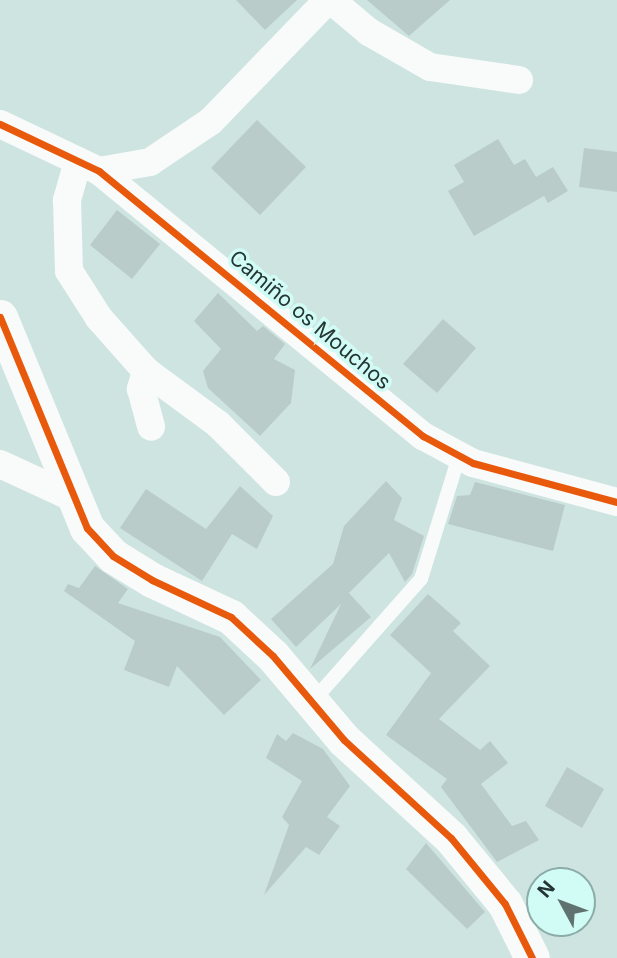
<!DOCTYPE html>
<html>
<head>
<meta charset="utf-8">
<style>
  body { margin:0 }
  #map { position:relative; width:617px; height:958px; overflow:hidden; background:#cee4e1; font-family:Inter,sans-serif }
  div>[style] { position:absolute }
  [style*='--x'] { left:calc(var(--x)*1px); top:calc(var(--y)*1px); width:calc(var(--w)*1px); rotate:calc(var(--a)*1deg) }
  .building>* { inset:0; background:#baccca }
  .service>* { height:14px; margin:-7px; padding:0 7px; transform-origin:7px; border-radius:7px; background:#f8fbfa }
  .minor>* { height:28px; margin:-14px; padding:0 14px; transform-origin:14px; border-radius:14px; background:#f8fbfa }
  .tertiary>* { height:35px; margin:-17.5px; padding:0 17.5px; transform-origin:17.5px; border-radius:17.5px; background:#f8fbfa }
  .cycleway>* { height:7px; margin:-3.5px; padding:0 3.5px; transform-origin:3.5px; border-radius:3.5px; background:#e8590c }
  span { translate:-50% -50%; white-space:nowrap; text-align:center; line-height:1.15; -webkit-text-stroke:7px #d1fcf6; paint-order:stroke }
  .street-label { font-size:21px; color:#243533 }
  .north { position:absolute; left:526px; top:867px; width:70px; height:70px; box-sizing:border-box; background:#d1fcf6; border:2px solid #8caca8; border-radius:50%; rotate:311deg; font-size:19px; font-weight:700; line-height:28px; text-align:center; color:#243533 }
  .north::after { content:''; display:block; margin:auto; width:24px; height:32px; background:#607270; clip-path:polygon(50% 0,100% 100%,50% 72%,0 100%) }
</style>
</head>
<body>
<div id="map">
  <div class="building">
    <i style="clip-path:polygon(236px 0,297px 0,265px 30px)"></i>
    <i style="clip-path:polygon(367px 0,450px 0,409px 36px)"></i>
    <i style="clip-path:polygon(257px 120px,306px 167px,260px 215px,211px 168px)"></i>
    <i style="clip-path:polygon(498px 139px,514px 165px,525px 159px,536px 177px,553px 167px,568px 191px,548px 203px,544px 196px,474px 236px,448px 191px,464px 182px,454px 165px)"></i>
    <i style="clip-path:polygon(584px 148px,617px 152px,617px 192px,579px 187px)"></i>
    <i style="clip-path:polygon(117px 210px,160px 244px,132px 279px,90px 245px)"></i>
    <i style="clip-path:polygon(218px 293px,257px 331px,263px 326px,285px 344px,274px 359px,295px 370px,291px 403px,260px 436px,208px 388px,203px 371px,221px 349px,194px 321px)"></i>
    <i style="clip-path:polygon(443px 319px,476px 348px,437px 393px,403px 364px)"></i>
    <i style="clip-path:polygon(386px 481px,402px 498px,394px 520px,424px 536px,412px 574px,405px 582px,389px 553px,349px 593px,371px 617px,310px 669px,341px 604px,296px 647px,271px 619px,333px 564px,344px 526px)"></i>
    <i style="clip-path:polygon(475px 482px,565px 505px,553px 551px,448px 524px,457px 496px,470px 495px)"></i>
    <i style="clip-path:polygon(240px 486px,273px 516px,257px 549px,232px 534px,202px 581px,120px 528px,146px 489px,206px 529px)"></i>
    <i style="clip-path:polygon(95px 566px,128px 589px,118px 603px,220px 637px,261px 680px,224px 715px,177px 666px,169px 687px,124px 670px,135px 641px,64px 591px,68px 584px,79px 588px)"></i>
    <i style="clip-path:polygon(428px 594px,461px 623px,453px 631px,490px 666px,439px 719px,480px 750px,490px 741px,508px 763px,481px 784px,512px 826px,526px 821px,539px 840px,497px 862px,441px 787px,447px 779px,386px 735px,431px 673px,390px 635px)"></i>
    <i style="clip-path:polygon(293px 733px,323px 749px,350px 786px,327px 817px,340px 826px,319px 855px,306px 847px,264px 895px,289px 825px,282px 817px,302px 781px,266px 758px,277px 734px,286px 741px)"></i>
    <i style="clip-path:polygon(567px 767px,604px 789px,582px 828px,545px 806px)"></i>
    <i style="clip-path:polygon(426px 843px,485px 912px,467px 929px,406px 869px)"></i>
  </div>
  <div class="service">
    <i style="--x:313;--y:701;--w:163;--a:-48.5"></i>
    <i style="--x:421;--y:579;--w:129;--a:-72.8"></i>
  </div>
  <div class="minor">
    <i style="--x:331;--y:0;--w:50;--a:40.1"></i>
    <i style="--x:369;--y:32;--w:70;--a:29.8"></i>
    <i style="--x:430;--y:67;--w:90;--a:8.3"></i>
    <i style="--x:0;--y:124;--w:110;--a:25.4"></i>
    <i style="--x:99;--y:171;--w:419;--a:39.3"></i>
    <i style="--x:423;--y:436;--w:57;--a:28.4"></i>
    <i style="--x:473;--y:463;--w:149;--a:15.2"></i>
    <i style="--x:78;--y:161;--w:41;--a:105.8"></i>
    <i style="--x:67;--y:200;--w:71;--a:88.4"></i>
    <i style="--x:69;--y:271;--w:56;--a:57.4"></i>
    <i style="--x:99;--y:318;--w:71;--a:48.4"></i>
    <i style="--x:146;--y:371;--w:89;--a:36.4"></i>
    <i style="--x:218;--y:424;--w:82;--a:45"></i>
    <i style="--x:99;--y:171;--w:52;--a:-10"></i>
    <i style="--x:150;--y:162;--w:73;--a:-33.9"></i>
    <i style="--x:211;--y:121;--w:168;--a:-46"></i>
    <i style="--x:146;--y:371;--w:19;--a:106"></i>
    <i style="--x:141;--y:389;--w:39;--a:75"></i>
    <i style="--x:0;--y:464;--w:86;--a:24.8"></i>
  </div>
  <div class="tertiary">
    <i style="--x:0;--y:317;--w:228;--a:67.6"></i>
    <i style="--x:87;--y:528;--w:38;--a:47"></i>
    <i style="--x:113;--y:556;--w:46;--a:31.6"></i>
    <i style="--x:152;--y:580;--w:87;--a:25.1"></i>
    <i style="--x:231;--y:617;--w:57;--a:42.9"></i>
    <i style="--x:273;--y:656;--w:110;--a:49.8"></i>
    <i style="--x:344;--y:740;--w:145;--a:42.5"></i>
    <i style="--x:451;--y:838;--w:85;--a:50.7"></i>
    <i style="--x:505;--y:904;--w:60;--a:63.4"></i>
  </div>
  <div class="cycleway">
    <i style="--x:0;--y:124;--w:110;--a:25.4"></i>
    <i style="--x:99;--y:171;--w:419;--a:39.3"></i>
    <i style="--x:423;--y:436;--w:57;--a:28.4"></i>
    <i style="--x:473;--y:463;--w:149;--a:15.2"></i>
    <i style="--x:0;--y:317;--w:228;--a:67.6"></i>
    <i style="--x:87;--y:528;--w:38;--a:47"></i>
    <i style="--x:113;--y:556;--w:46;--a:31.6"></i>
    <i style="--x:152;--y:580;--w:87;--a:25.1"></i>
    <i style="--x:231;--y:617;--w:57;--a:42.9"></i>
    <i style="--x:273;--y:656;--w:110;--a:49.8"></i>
    <i style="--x:344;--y:740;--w:145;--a:42.5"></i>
    <i style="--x:451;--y:838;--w:85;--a:50.7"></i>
    <i style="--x:505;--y:904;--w:60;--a:63.4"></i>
  </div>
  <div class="street-label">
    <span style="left:310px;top:320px;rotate:40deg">Camiño os Mouchos</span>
  </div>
  <div class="north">N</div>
</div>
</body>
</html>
